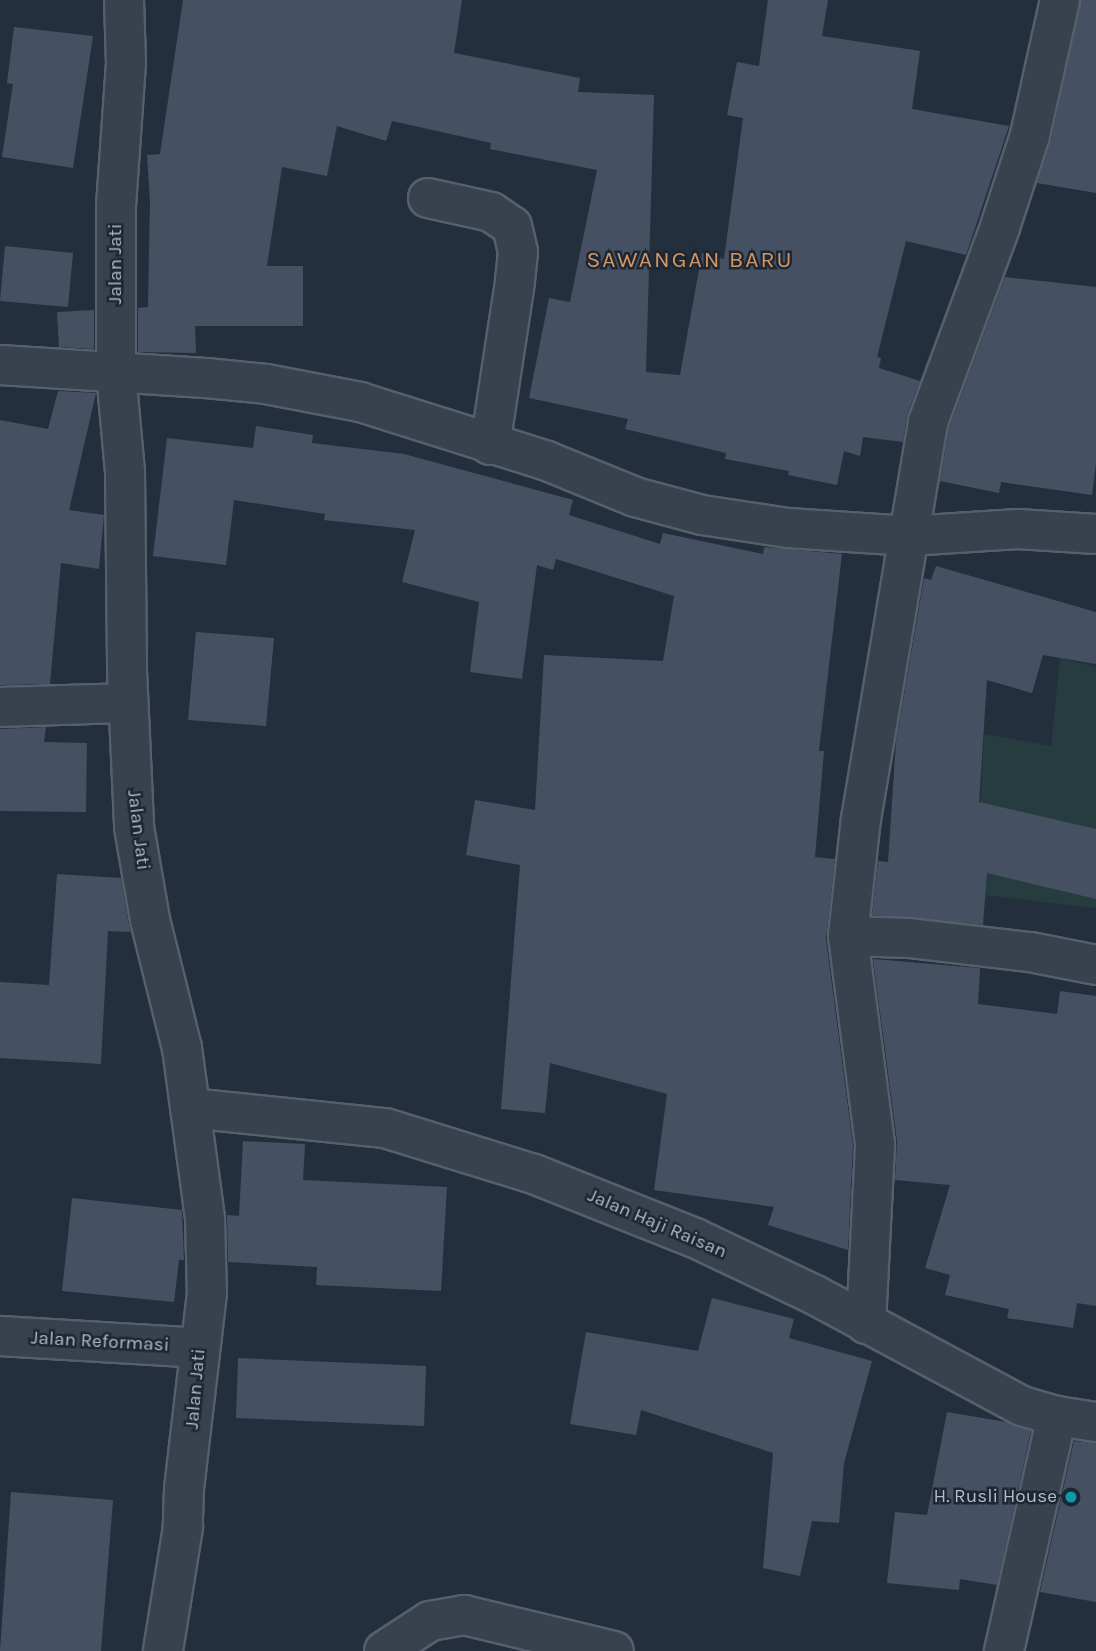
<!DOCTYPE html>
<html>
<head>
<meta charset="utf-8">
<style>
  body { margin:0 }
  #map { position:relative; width:1096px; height:1651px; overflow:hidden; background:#242f3e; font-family:Karla,sans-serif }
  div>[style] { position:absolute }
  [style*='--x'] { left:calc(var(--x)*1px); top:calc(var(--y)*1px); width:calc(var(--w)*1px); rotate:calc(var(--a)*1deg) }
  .green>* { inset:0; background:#263c3f }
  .building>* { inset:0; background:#455162 }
  .roads { filter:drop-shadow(2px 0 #565f6c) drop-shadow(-2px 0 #565f6c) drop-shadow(0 2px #565f6c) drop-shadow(0 -2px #565f6c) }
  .street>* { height:38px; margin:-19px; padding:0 19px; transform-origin:19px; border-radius:19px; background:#38414e }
  .dots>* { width:19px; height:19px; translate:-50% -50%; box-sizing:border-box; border:4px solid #1d2633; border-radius:50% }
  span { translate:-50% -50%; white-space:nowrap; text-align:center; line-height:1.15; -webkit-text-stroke:5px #1d2633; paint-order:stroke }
  .street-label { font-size:19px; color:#b4bcc9 }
  .poi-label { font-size:19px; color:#b4bcc9 }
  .right { translate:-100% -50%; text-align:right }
  .quarter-label { font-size:23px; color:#d59563; letter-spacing:2px }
</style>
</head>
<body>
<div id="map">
  <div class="green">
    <i style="clip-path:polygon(1060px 658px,1096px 667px,1096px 908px,976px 894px,984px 734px,1051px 746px)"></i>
  </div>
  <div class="building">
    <i style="clip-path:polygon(183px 0,462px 0,454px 53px,580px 78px,578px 92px,654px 95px,646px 372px,680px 375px,702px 253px,724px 259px,743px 118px,727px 115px,737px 62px,759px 66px,768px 0,828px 0,822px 36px,920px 51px,912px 109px,1009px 126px,966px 255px,906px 241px,877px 357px,881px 358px,879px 368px,920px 381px,907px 415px,903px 442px,863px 437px,860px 456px,844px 451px,837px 485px,788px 475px,789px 471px,725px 459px,726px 453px,625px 429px,628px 419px,529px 398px,549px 298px,570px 302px,597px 170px,490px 149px,491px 143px,392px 121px,386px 141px,337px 126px,327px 176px,282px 167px,267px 266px,303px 266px,303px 326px,195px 326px,196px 353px,138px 352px,138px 308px,148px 307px,150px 201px,147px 155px,160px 154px)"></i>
    <i style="clip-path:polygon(1081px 0,1096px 0,1096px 193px,1037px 183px,1051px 140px)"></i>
    <i style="clip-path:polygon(14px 27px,93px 36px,73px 168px,2px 157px,13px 84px,7px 83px)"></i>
    <i style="clip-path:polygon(5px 246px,73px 253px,68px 307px,0 301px)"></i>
    <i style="clip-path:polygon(1005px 277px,1096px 287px,1096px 464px,1092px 495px,1001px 482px,999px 493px,940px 481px,949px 428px)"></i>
    <i style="clip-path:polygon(94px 310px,94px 349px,59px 347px,57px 312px)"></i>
    <i style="clip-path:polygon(58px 391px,96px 393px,69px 510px,104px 515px,99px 569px,61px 563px,50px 684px,0 685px,0 420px,48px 429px)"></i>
    <i style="clip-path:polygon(256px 426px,313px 435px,312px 443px,404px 454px,573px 500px,569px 515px,660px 544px,663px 533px,763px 554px,764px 547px,842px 554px,819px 751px,824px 751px,815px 857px,835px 859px,826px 939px,853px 1145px,848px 1250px,768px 1225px,774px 1207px,654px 1190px,667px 1094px,550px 1063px,545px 1113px,501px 1109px,520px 865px,466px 855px,475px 800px,535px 810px,544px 655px,663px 661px,674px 596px,556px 559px,553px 570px,537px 565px,522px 679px,470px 672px,479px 602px,402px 582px,415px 530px,324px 520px,325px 514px,234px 500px,226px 565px,153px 556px,167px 438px,253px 448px)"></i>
    <i style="clip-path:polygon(936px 566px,1096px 612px,1096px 664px,1043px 655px,1032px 693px,987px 680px,979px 802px,1096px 829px,1096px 899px,987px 873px,983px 925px,872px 915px,878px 861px,888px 862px,896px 742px,924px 578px,931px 580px)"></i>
    <i style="clip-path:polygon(196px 632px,274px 638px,266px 726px,188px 720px)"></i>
    <i style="clip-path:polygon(46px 727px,44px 742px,87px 743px,86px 812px,0 811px,0 729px)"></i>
    <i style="clip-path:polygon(57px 874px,121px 878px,130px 932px,108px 931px,101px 1064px,0 1058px,0 982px,49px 985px)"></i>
    <i style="clip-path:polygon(873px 959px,980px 968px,978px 1004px,1057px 1014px,1060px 991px,1096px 996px,1096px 1306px,1077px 1303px,1073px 1328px,1007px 1318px,1009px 1309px,945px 1295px,950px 1275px,925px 1268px,950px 1185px,895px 1180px,897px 1141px)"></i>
    <i style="clip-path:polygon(243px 1141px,305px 1144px,303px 1180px,447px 1187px,441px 1291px,316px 1285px,317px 1267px,228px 1262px,227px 1215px,239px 1216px)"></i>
    <i style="clip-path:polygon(72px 1198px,182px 1210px,184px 1260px,179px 1260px,174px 1302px,62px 1291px)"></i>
    <i style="clip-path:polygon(712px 1298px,794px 1319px,789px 1338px,872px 1361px,844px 1463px,839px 1523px,812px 1521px,800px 1576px,763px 1568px,773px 1453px,641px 1410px,636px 1435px,570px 1424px,586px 1332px,698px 1351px)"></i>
    <i style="clip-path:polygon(238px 1358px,426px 1366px,424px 1426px,236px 1418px)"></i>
    <i style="clip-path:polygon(947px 1412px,1006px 1422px,1031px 1431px,997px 1585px,960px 1579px,959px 1590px,887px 1583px,895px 1512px,927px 1515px)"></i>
    <i style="clip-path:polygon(1074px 1441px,1096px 1443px,1096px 1602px,1040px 1592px)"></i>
    <i style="clip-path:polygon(11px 1492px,113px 1500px,101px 1651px,0 1651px)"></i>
  </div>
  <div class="roads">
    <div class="street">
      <i style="--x:124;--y:0;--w:63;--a:88.2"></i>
      <i style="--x:126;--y:63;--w:143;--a:94"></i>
      <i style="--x:116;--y:206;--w:167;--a:90"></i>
      <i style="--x:116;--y:373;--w:99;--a:84.8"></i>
      <i style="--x:125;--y:472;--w:198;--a:89.4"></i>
      <i style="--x:127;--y:670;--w:157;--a:87.4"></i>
      <i style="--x:134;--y:827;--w:94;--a:80.2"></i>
      <i style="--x:150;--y:920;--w:132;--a:76"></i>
      <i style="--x:182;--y:1048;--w:173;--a:82.3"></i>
      <i style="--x:205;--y:1219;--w:74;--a:88.5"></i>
      <i style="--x:207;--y:1293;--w:197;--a:96.7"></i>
      <i style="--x:184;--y:1489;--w:38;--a:92"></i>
      <i style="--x:183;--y:1527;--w:126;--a:99.2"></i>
      <i style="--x:428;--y:198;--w:65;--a:12.5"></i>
      <i style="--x:491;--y:212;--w:25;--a:34"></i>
      <i style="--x:512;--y:226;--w:27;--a:77"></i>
      <i style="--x:518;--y:252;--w:30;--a:96"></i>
      <i style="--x:515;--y:282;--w:165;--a:98.7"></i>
      <i style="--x:0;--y:365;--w:206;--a:3.6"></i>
      <i style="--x:206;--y:378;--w:60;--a:5.7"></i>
      <i style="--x:266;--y:384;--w:96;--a:10.8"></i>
      <i style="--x:360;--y:402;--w:196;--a:17.5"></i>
      <i style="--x:547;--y:461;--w:95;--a:22.2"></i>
      <i style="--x:635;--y:497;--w:69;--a:15"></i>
      <i style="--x:702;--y:515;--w:87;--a:8.6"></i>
      <i style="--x:788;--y:528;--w:121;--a:3.8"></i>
      <i style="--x:909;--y:536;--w:109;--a:-3.7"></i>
      <i style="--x:1018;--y:529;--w:78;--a:3.7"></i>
      <i style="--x:0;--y:707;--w:128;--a:-1.8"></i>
      <i style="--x:848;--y:936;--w:61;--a:1.9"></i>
      <i style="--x:909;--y:938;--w:122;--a:6.6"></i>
      <i style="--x:1030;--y:952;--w:67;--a:11.1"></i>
      <i style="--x:190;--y:1108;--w:196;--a:5.9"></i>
      <i style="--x:385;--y:1128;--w:156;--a:17.2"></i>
      <i style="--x:534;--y:1174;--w:173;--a:21.7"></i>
      <i style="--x:695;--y:1238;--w:131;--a:25.4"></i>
      <i style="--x:813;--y:1294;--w:237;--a:28.2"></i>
      <i style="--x:1022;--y:1406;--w:36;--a:16"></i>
      <i style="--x:1057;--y:1416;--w:39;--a:9"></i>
      <i style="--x:866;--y:1324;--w:180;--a:-87.1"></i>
      <i style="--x:875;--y:1144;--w:210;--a:-97.4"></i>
      <i style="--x:848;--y:936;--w:118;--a:-83.7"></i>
      <i style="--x:861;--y:819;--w:403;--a:-80.4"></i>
      <i style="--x:928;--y:422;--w:208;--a:-69.7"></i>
      <i style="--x:1000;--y:227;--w:97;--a:-71.9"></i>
      <i style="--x:1030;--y:135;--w:138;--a:-77.5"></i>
      <i style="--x:0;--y:1336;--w:200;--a:3.4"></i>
      <i style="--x:384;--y:1651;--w:55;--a:-33.1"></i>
      <i style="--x:430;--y:1621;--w:35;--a:-10"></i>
      <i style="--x:464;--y:1615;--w:154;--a:13.5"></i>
      <i style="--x:1004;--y:1651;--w:241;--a:-77.3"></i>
    </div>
  </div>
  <div class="dots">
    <i style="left:1071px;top:1497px;background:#0f9aa8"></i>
  </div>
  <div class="street-label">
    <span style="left:116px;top:264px;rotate:-90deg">Jalan Jati</span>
    <span style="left:138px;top:830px;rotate:83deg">Jalan Jati</span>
    <span style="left:657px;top:1224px;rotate:23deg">Jalan Haji Raisan</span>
    <span style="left:100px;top:1342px;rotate:3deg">Jalan Reformasi</span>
    <span style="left:196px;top:1389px;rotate:-85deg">Jalan Jati</span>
  </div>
  <div class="poi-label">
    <span class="right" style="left:1057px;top:1497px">H. Rusli House</span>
  </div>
  <div class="quarter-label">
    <span style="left:690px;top:260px">SAWANGAN BARU</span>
  </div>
</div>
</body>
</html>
